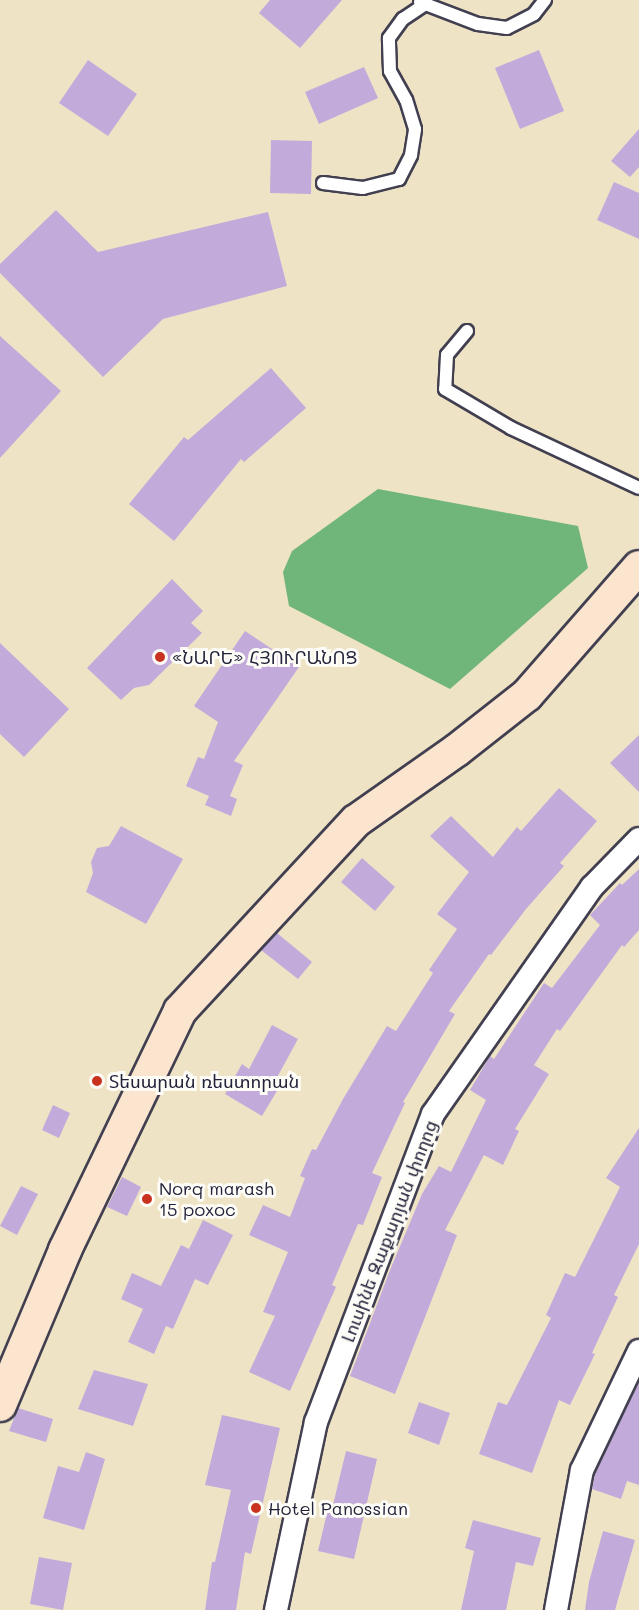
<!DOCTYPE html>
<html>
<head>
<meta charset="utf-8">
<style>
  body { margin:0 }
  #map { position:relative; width:639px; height:1610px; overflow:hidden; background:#efe3c5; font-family:Mali,"Noto Sans Armenian",sans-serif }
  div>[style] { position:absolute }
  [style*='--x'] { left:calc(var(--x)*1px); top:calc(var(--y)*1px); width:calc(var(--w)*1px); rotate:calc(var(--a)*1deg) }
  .forest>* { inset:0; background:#70b579 }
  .building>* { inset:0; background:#c2abdb }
  .roads { filter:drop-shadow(2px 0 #413f50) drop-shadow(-2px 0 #413f50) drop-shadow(0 2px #413f50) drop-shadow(0 -2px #413f50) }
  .lane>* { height:12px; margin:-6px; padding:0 6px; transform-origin:6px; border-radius:6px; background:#fff }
  .street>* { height:22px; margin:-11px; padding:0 11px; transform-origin:11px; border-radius:11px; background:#fff }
  .secondary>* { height:32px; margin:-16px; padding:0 16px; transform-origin:16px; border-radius:16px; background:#fbe5cf }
  .dots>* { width:16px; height:16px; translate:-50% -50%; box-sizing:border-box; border:3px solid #fdfcf7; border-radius:50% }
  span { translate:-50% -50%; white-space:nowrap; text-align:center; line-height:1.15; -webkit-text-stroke:6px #fdfcf7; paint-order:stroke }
  .poi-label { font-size:18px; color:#22223b }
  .left { translate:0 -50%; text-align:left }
  .street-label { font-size:18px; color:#22223b }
</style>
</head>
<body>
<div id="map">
  <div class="forest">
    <i style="clip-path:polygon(378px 489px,578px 526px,588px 568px,450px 689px,289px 606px,283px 572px,292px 551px)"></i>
  </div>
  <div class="building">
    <i style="clip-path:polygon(270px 0,342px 0,300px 48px,259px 13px)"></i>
    <i style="clip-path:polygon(539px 50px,564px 111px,520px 129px,495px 68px)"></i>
    <i style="clip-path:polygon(88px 60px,137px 94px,108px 136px,59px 103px)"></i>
    <i style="clip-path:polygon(364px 67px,378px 98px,319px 124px,305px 92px)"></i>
    <i style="clip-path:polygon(639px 129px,639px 167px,630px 177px,611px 161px)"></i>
    <i style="clip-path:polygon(271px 140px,312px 141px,311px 194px,270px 193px)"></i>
    <i style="clip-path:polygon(614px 182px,639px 193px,639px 239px,597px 220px)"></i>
    <i style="clip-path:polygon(56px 210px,98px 252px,268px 212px,287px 286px,163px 319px,103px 377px,0 273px,0 264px)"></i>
    <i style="clip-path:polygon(0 336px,61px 391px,0 458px)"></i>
    <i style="clip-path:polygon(271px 368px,306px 408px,244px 462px,241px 459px,174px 541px,129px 504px,184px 437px,188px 440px)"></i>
    <i style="clip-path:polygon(172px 579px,203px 611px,191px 623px,202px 633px,149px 685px,134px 688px,121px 700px,87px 668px)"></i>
    <i style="clip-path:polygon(245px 631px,299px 667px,234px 761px,243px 765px,230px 796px,237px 799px,231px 816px,205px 805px,209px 796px,186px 786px,198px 757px,204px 759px,218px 722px,194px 706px)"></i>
    <i style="clip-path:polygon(0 643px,69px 709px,24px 757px,0 734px)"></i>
    <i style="clip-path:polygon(639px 735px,639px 792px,610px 763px)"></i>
    <i style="clip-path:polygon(559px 788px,597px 821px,560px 863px,564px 866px,526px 909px,491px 955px,489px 954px,449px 1011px,455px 1014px,403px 1102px,405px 1103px,372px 1173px,382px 1177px,363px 1225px,358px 1224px,332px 1285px,336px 1287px,290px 1391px,249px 1372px,275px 1316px,263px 1312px,288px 1252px,249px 1235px,263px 1205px,290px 1217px,305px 1178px,300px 1176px,312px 1149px,316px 1150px,343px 1099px,387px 1026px,396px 1031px,433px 973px,429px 970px,457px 929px,437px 914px,469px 872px,430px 836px,451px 816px,493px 857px,517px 827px,521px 831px)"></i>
    <i style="clip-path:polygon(121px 826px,183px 859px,146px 924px,86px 892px,93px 873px,91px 862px,97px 848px,109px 846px)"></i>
    <i style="clip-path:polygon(362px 858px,395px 887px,375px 911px,341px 882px)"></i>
    <i style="clip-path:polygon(639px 869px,639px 930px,624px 947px,622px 945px,560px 1031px,557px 1029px,534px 1065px,549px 1074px,515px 1129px,519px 1131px,503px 1165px,484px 1155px,445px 1230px,457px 1235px,395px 1394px,350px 1376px,390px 1270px,422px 1194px,439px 1166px,451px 1172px,486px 1100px,470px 1090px,490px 1056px,494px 1059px,544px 983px,552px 988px,600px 925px,590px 915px,620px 883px,622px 885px)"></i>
    <i style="clip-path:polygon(277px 933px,312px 962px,298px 979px,261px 950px)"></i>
    <i style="clip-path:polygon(272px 1025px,298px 1039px,274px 1083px,280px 1086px,262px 1116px,225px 1094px,242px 1064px,249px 1069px)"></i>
    <i style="clip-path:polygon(53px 1105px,70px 1113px,59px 1138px,42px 1130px)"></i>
    <i style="clip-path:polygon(639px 1128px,639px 1244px,614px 1295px,618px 1297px,592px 1353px,595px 1354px,570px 1405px,559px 1400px,532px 1473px,479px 1454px,498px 1402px,507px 1405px,551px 1318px,546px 1315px,565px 1273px,575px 1277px,620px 1187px,606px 1178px)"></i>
    <i style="clip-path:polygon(122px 1177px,141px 1187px,127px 1216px,107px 1207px)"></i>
    <i style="clip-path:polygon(21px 1186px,38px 1194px,17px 1235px,0 1226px)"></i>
    <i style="clip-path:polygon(203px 1220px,233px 1235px,208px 1285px,195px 1279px,173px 1329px,166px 1326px,154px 1354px,128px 1342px,143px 1309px,121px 1299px,132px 1273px,161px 1286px,181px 1245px,189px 1249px)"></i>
    <i style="clip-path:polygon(94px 1370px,148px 1384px,133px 1426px,78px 1409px)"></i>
    <i style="clip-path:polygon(639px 1382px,639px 1485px,627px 1481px,621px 1499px,592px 1489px,595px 1474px)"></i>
    <i style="clip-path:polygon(419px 1402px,450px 1413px,439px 1445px,408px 1433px)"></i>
    <i style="clip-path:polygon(18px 1408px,53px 1419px,46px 1442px,9px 1431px)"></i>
    <i style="clip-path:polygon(222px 1415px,280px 1428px,251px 1554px,245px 1552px,236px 1610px,205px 1610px,212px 1562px,215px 1562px,231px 1490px,205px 1485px)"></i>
    <i style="clip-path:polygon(346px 1451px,377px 1459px,354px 1559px,318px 1551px,327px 1513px,331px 1513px)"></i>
    <i style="clip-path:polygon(86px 1452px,105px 1459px,84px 1530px,43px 1518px,58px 1466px,79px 1472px)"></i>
    <i style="clip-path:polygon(473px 1520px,541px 1538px,533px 1566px,516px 1562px,506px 1610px,461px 1610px,474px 1551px,465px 1548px)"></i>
    <i style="clip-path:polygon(603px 1531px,635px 1540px,615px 1610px,585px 1610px,589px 1582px)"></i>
    <i style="clip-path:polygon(39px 1557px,72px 1563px,63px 1610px,30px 1604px)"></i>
  </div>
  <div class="roads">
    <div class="lane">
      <i style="--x:420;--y:2;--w:62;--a:20.8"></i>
      <i style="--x:478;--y:24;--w:29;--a:8"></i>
      <i style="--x:507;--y:28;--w:30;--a:-27"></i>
      <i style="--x:534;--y:14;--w:18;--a:-52"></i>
      <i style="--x:323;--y:183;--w:40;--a:7.1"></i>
      <i style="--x:363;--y:188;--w:37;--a:-14"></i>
      <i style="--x:399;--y:179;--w:27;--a:-63"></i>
      <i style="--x:411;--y:155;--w:26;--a:-81"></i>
      <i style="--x:415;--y:129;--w:30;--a:-107"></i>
      <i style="--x:406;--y:100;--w:33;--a:-119"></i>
      <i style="--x:390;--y:71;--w:33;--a:-92"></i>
      <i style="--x:389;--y:38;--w:24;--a:-54"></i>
      <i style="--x:403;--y:19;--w:27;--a:-34"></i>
      <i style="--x:467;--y:331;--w:31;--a:130"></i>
      <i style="--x:447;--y:355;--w:34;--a:93"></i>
      <i style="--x:445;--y:389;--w:77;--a:30.6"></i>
      <i style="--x:511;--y:428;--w:141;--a:25.1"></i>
    </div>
    <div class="street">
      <i style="--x:276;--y:1610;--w:192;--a:-78"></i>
      <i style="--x:316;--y:1422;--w:329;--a:-69.2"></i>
      <i style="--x:433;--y:1114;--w:277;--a:-55"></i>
      <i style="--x:592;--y:887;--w:67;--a:-45.6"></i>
      <i style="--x:556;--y:1610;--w:142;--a:-79.5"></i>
      <i style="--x:582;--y:1470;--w:132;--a:-64.4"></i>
    </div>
    <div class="secondary">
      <i style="--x:0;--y:1405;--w:168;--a:-67.2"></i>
      <i style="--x:65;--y:1250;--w:265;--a:-64.3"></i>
      <i style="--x:180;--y:1011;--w:259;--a:-47.2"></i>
      <i style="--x:356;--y:821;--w:123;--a:-35.1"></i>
      <i style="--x:457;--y:750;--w:89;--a:-38.2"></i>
      <i style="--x:527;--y:695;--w:170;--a:-48.8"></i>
    </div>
  </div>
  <div class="dots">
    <i style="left:160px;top:657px;background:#c8321e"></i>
    <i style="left:97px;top:1081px;background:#c8321e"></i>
    <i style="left:147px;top:1199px;background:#c8321e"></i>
    <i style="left:256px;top:1508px;background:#c8321e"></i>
  </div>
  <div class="poi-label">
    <span class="left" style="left:172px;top:657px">«ՆԱՐԵ» ՀՅՈՒՐԱՆՈՑ</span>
    <span class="left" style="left:109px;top:1081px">Տեսարան ռեստորան</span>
    <span class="left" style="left:159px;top:1199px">Norq marash<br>15 poxoc</span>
    <span class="left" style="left:268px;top:1508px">Hotel Panossian</span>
  </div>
  <div class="street-label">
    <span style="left:389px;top:1231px;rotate:-69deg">Լուսինե Զաքարյան փողոց</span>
  </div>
</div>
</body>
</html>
